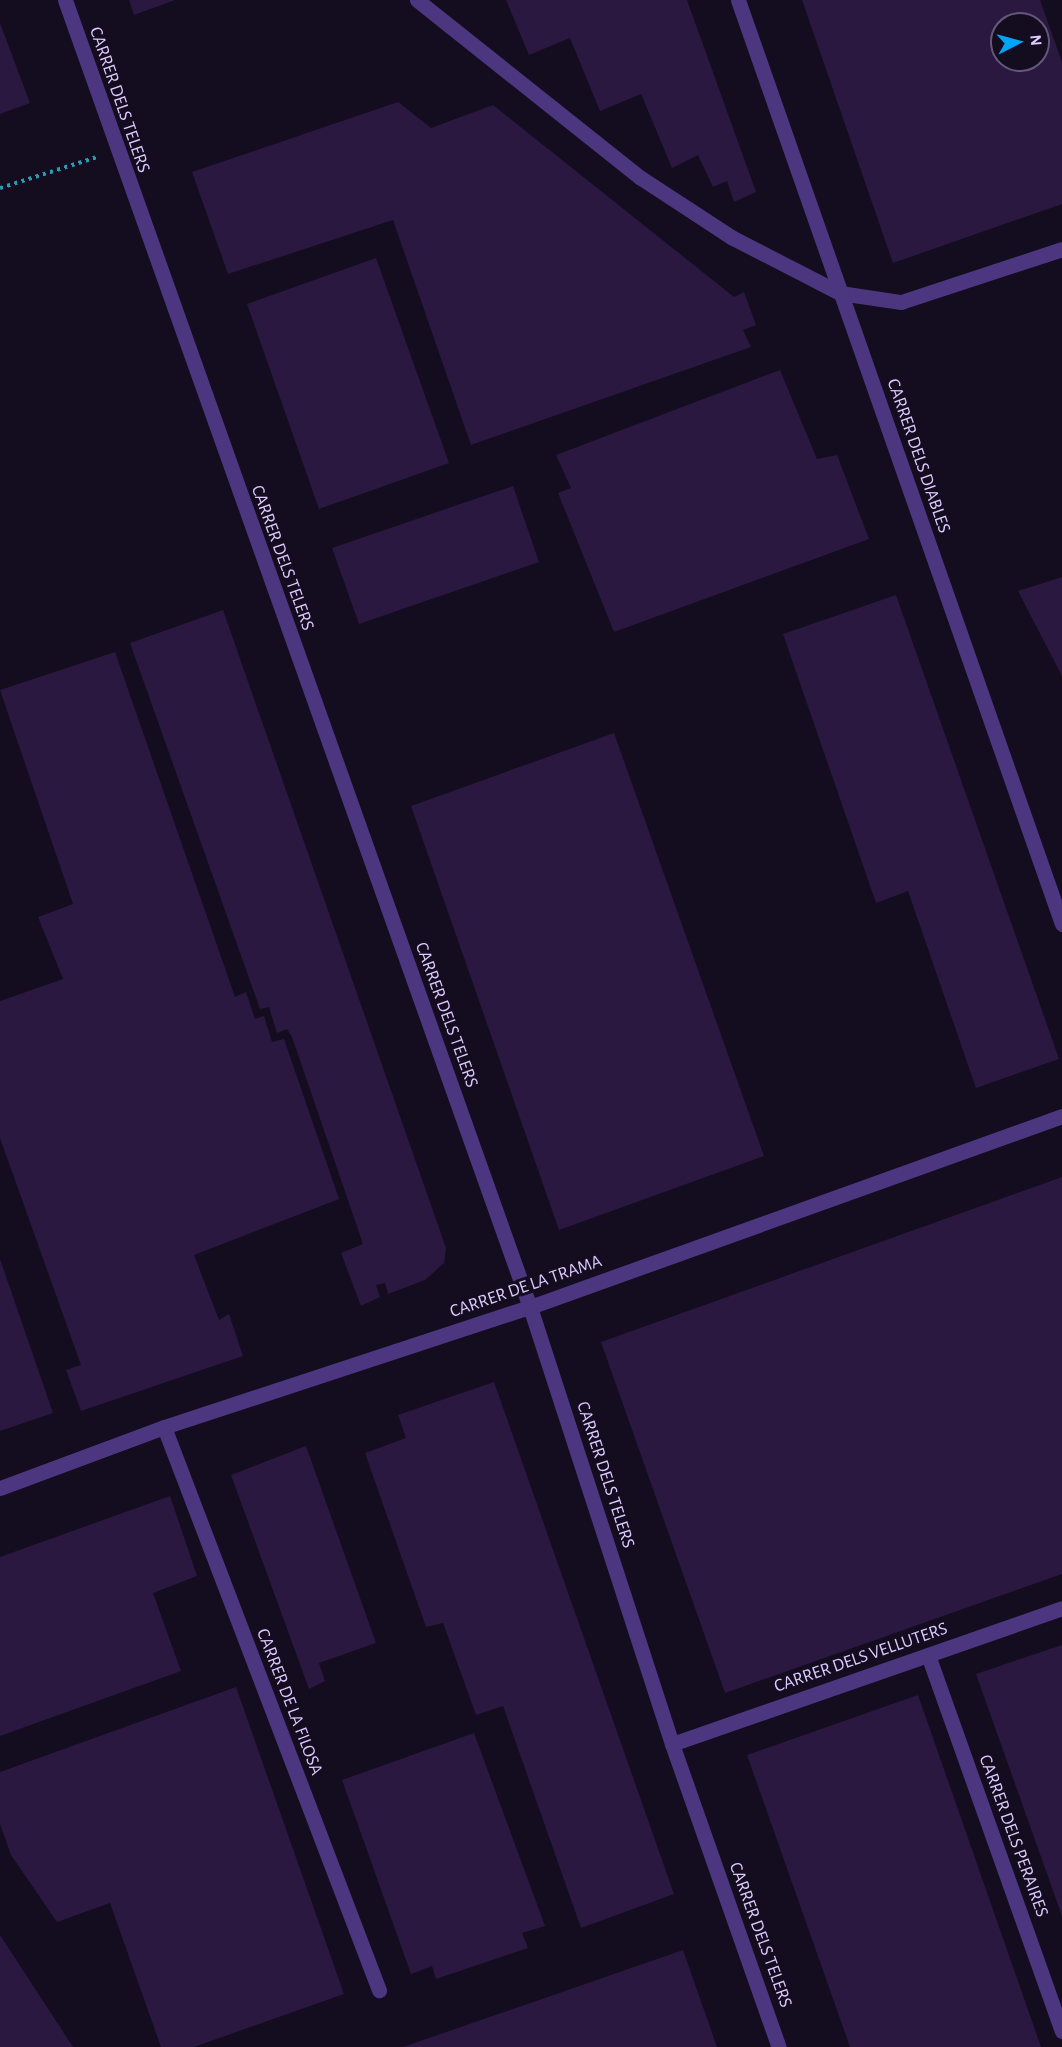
<!DOCTYPE html>
<html>
<head>
<meta charset="utf-8">
<style>
  body { margin:0 }
  #map { position:relative; width:1062px; height:2047px; overflow:hidden; background:#140c1f; font-family:"Alegreya Sans",sans-serif }
  div>[style] { position:absolute }
  [style*='--x'] { left:calc(var(--x)*1px); top:calc(var(--y)*1px); width:calc(var(--w)*1px); rotate:calc(var(--a)*1deg) }
  .building>* { inset:0; background:#2a1841 }
  .path>* { height:4px; margin-top:-2px; transform-origin:0; background:repeating-linear-gradient(90deg,#2c9ab2 0 3px,transparent 0 7.5px) }
  .minor>* { height:15px; margin:-7.5px; padding:0 7.5px; transform-origin:7.5px; border-radius:7.5px; background:#4b367f }
  span { translate:-50% -50%; white-space:nowrap; text-align:center; line-height:1.15; -webkit-text-stroke:6px #140c1f; paint-order:stroke }
  .street-label { font-size:18px; color:#ddcbff }
  .north { position:absolute; left:990px; top:12px; width:60px; height:60px; box-sizing:border-box; background:#140c1f; border:2px solid #645879; border-radius:50%; rotate:84deg; font-size:16px; font-weight:700; line-height:24px; text-align:center; color:#ddcbff }
  .north::after { content:''; display:block; margin:auto; width:21px; height:27px; background:#00a3f6; clip-path:polygon(50% 0,100% 100%,50% 72%,0 100%) }
</style>
</head>
<body>
<div id="map">
  <div class="building">
    <i style="clip-path:polygon(129px 0,175px 0,134px 15px)"></i>
    <i style="clip-path:polygon(506px 0,687px 0,756px 192px,734px 202px,727px 181px,713px 187px,698px 155px,672px 168px,641px 94px,600px 111px,570px 38px,529px 55px)"></i>
    <i style="clip-path:polygon(evenodd,802px 0,1040px 0,1062px 62px,1062px 204px,893px 263px,802px 0,1002px 24px,1038px 24px,1038px 60px,1002px 60px,1002px 24px)"></i>
    <i style="clip-path:polygon(0 23px,30px 103px,0 114px)"></i>
    <i style="clip-path:polygon(398px 102px,431px 128px,493px 105px,734px 297px,744px 292px,756px 325px,743px 330px,751px 347px,471px 445px,393px 220px,228px 274px,192px 172px)"></i>
    <i style="clip-path:polygon(376px 258px,449px 463px,319px 509px,247px 304px)"></i>
    <i style="clip-path:polygon(780px 370px,817px 459px,837px 455px,869px 539px,614px 632px,558px 493px,571px 488px,556px 455px)"></i>
    <i style="clip-path:polygon(513px 486px,539px 562px,359px 624px,332px 548px)"></i>
    <i style="clip-path:polygon(1062px 577px,1062px 676px,1018px 591px)"></i>
    <i style="clip-path:polygon(896px 595px,1059px 1059px,976px 1088px,908px 891px,876px 903px,783px 634px)"></i>
    <i style="clip-path:polygon(223px 610px,446px 1248px,444px 1263px,425px 1280px,388px 1294px,385px 1283px,376px 1285px,380px 1297px,361px 1306px,341px 1253px,363px 1244px,292px 1037px,287px 1029px,277px 1033px,269px 1007px,260px 1009px,130px 643px)"></i>
    <i style="clip-path:polygon(115px 652px,235px 997px,246px 992px,255px 1019px,264px 1016px,272px 1042px,284px 1039px,339px 1199px,194px 1255px,219px 1320px,229px 1314px,243px 1356px,81px 1411px,66px 1370px,81px 1365px,0 1138px,0 1001px,63px 979px,38px 917px,73px 904px,0 690px)"></i>
    <i style="clip-path:polygon(614px 733px,764px 1156px,559px 1230px,411px 806px)"></i>
    <i style="clip-path:polygon(1062px 1177px,1062px 1574px,725px 1693px,601px 1342px)"></i>
    <i style="clip-path:polygon(0 1259px,53px 1413px,0 1431px)"></i>
    <i style="clip-path:polygon(494px 1382px,674px 1894px,581px 1928px,503px 1706px,476px 1715px,443px 1623px,426px 1627px,365px 1453px,406px 1438px,398px 1415px)"></i>
    <i style="clip-path:polygon(306px 1446px,376px 1643px,319px 1663px,325px 1681px,309px 1689px,231px 1475px)"></i>
    <i style="clip-path:polygon(170px 1496px,197px 1576px,153px 1593px,181px 1671px,0 1736px,0 1557px)"></i>
    <i style="clip-path:polygon(1062px 1645px,1062px 1916px,976px 1674px)"></i>
    <i style="clip-path:polygon(236px 1687px,344px 1994px,194px 2047px,161px 2047px,110px 1903px,57px 1922px,11px 1855px,0 1824px,0 1772px)"></i>
    <i style="clip-path:polygon(918px 1695px,1041px 2047px,850px 2047px,747px 1755px)"></i>
    <i style="clip-path:polygon(474px 1733px,545px 1926px,522px 1933px,528px 1948px,436px 1979px,432px 1966px,411px 1974px,342px 1780px)"></i>
    <i style="clip-path:polygon(0 1935px,73px 2047px,0 2047px)"></i>
    <i style="clip-path:polygon(683px 1950px,717px 2047px,403px 2047px)"></i>
  </div>
  <div class="path">
    <i style="--x:0;--y:188;--w:102;--a:-17.7"></i>
  </div>
  <div class="minor">
    <i style="--x:65;--y:0;--w:1387;--a:70.42"></i>
    <i style="--x:530;--y:1307;--w:459;--a:72"></i>
    <i style="--x:672;--y:1744;--w:321;--a:70.6"></i>
    <i style="--x:417;--y:0;--w:286;--a:38.5"></i>
    <i style="--x:641;--y:178;--w:108;--a:33.2"></i>
    <i style="--x:731;--y:237;--w:123;--a:27.2"></i>
    <i style="--x:840;--y:293;--w:62;--a:8.4"></i>
    <i style="--x:901;--y:302;--w:169;--a:-18.2"></i>
    <i style="--x:738;--y:0;--w:979;--a:70.68"></i>
    <i style="--x:164;--y:1427;--w:603;--a:69.1"></i>
    <i style="--x:0;--y:1488;--w:175;--a:-20.4"></i>
    <i style="--x:164;--y:1427;--w:385;--a:-18.2"></i>
    <i style="--x:530;--y:1307;--w:565;--a:-19.75"></i>
    <i style="--x:928;--y:1655;--w:399;--a:70.4"></i>
    <i style="--x:672;--y:1744;--w:413;--a:-19.2"></i>
  </div>
  <div class="street-label">
    <span style="left:119px;top:100px;rotate:71deg">CARRER DELS TELERS</span>
    <span style="left:918px;top:456px;rotate:71deg">CARRER DELS DIABLES</span>
    <span style="left:282px;top:558px;rotate:70deg">CARRER DELS TELERS</span>
    <span style="left:446px;top:1015px;rotate:70deg">CARRER DELS TELERS</span>
    <span style="left:526px;top:1287px;rotate:-19deg">CARRER DE LA TRAMA</span>
    <span style="left:605px;top:1475px;rotate:72deg">CARRER DELS TELERS</span>
    <span style="left:861px;top:1658px;rotate:-19deg">CARRER DELS VELLUTERS</span>
    <span style="left:289px;top:1702px;rotate:69deg">CARRER DE LA FILOSA</span>
    <span style="left:1013px;top:1836px;rotate:70deg">CARRER DELS PERAIRES</span>
    <span style="left:760px;top:1935px;rotate:70deg">CARRER DELS TELERS</span>
  </div>
  <div class="north">N</div>
</div>
</body>
</html>
